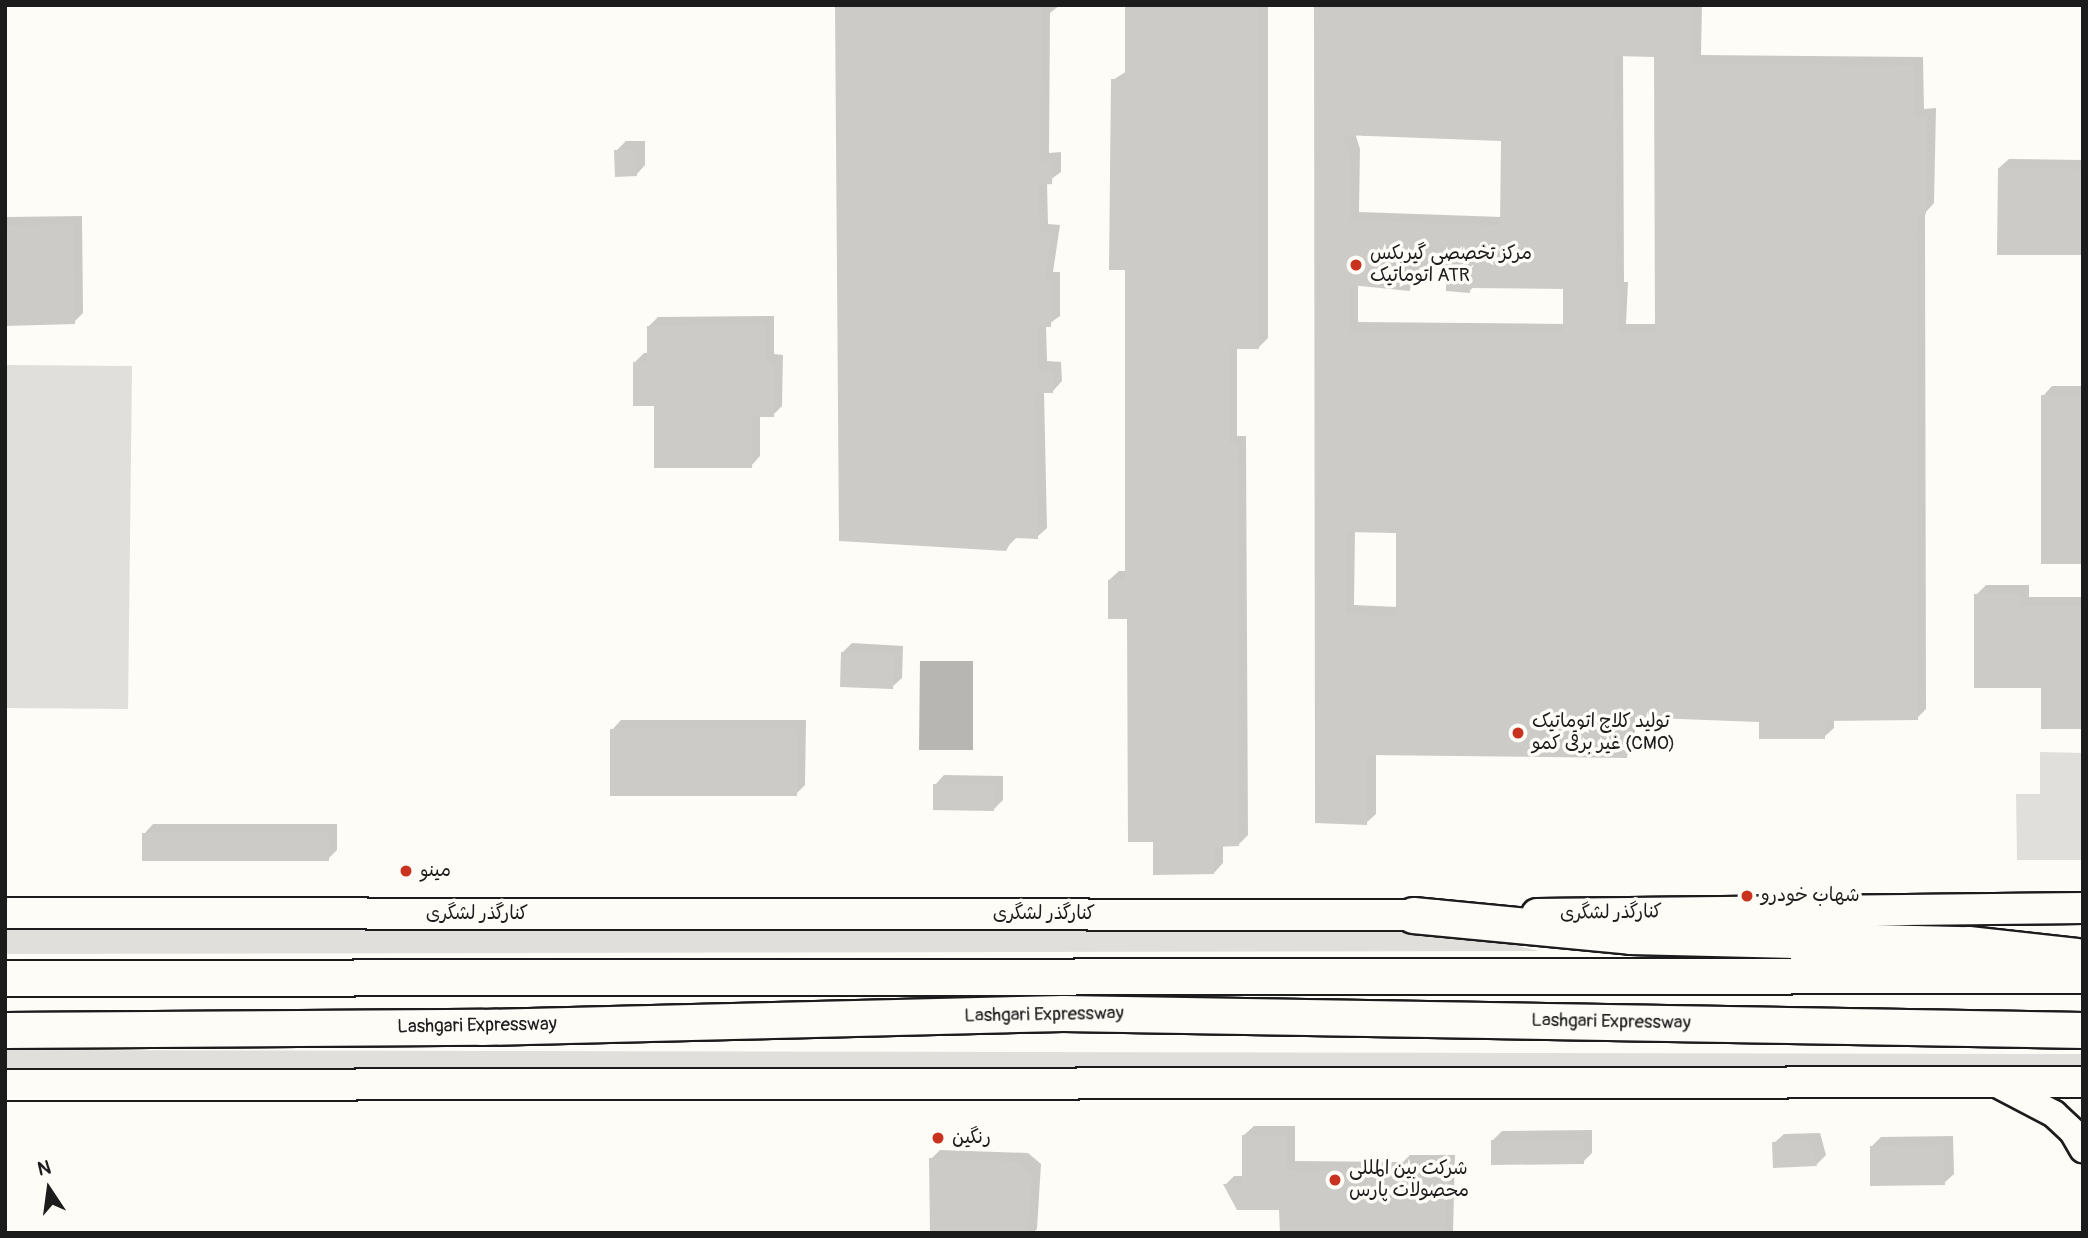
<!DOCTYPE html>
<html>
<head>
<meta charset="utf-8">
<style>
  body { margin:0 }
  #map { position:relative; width:2088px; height:1238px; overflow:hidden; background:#fdfcf7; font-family:Pangolin,"Playpen Sans Arabic",sans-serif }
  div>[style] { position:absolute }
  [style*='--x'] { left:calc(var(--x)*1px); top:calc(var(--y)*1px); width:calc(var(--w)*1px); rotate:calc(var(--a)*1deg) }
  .green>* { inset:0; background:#e0dfdb }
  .water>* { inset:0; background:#b7b6b2 }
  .shadow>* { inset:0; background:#0003 }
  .building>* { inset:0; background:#cccbc8 }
  .roads { filter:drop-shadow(2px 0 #1c1c1c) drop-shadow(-2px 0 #1c1c1c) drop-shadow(0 2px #1c1c1c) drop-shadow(0 -2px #1c1c1c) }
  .secondary>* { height:26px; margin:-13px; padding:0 13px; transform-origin:13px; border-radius:13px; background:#fdfcf7 }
  .primary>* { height:30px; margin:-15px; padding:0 15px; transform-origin:15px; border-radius:15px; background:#fdfcf7 }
  .highway>* { height:35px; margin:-17.5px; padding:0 17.5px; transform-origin:17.5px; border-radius:17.5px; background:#fdfcf7 }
  .dots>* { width:19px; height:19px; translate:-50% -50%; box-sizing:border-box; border:4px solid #fdfcf7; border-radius:50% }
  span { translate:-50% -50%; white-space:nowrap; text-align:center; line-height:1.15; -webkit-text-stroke:7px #fdfcf7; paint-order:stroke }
  .poi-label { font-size:19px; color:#1c1c1c }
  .left { translate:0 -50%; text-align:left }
  .street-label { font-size:19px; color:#1c1c1c }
  .frame { position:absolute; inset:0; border:7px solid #1c1c1c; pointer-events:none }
  .north { position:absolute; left:14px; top:1154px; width:70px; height:70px; -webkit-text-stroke:5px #fdfcf7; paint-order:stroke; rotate:347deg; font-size:19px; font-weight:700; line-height:28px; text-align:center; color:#1c1c1c }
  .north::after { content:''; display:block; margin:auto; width:24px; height:32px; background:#1c1c1c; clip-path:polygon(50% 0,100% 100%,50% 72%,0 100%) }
</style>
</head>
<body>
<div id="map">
  <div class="green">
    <i style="clip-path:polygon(5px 365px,132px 366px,128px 709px,5px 708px)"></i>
    <i style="clip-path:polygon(2040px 752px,2083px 753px,2083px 860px,2017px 860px,2016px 794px,2040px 794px)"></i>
    <i style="clip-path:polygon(345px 925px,1457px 930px,1538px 951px,5px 954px,5px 930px)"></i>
    <i style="clip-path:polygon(5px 1050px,2083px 1054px,2083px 1076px,5px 1076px)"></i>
  </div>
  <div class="water">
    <i style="clip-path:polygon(920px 661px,973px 661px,973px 750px,919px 750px)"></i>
  </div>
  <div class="shadow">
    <i style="clip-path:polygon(837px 5px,1060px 5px,1050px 13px,1049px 153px,1061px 152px,1061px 172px,1047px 182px,1048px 224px,1060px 225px,1053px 272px,1060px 272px,1060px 316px,1046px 326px,1047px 361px,1061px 362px,1062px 381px,1053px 391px,1044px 391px,1047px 528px,1037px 537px,1017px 537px,1005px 549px)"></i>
    <i style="clip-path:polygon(1127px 5px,1268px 5px,1268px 338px,1259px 347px,1237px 347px,1237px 436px,1246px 436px,1248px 835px,1238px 845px,1223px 845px,1223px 863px,1214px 873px,1155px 840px,1129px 617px,1109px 580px,1119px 571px,1127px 571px,1127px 268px,1113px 80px,1127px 71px)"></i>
    <i style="clip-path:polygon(evenodd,1315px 5px,1702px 5px,1701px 55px,1923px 57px,1924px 109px,1936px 108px,1934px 203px,1925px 213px,1926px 709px,1917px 718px,1834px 719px,1834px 728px,1824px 737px,1761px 720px,1635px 716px,1635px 747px,1626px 757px,1376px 754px,1376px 814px,1366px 823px,1317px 822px,1315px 5px,1623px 55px,1655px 55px,1657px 324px,1626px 324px,1628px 282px,1624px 282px,1623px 55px,1315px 5px,1355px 133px,1502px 139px,1502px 217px,1359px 212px,1360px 149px,1355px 133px,1315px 5px,1420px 266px,1448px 267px,1469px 291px,1475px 286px,1564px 288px,1565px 324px,1358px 322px,1358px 284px,1409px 289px,1418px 280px,1420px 266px,1315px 5px,1355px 530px,1398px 532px,1397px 607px,1354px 605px,1355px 530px)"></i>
    <i style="clip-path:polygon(626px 141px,645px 141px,645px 165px,636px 175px,616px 151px)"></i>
    <i style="clip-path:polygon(2009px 159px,2083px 160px,2083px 254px,1999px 168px)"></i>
    <i style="clip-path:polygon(82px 216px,83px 313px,74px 322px,5px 324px,5px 217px)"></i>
    <i style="clip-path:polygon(774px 316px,774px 354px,783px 355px,782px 406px,773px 415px,760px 415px,760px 456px,751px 466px,655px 404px,635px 362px,644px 353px,649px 353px,649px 326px,658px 317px)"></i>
    <i style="clip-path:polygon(2052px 386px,2083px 386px,2083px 562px,2043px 396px)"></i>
    <i style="clip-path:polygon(1986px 585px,2029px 585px,2029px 597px,2083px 597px,2083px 727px,2043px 686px,1976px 595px)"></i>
    <i style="clip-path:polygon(852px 643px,903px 646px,902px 678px,892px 687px,843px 652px)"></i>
    <i style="clip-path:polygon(621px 720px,806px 720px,805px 785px,796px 794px,612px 730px)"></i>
    <i style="clip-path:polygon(944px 775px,1003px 776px,1003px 800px,994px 809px,935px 785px)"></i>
    <i style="clip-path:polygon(153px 824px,337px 824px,337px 850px,328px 859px,144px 834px)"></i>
    <i style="clip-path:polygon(1254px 1126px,1295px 1126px,1295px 1161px,1403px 1162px,1410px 1155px,1455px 1155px,1453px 1233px,1281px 1233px,1281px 1208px,1225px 1185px,1234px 1176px,1244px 1176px,1244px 1135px)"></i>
    <i style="clip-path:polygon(1592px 1130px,1592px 1153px,1583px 1162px,1492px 1141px,1502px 1131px)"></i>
    <i style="clip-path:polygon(1820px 1133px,1826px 1155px,1817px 1164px,1775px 1166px,1774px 1143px,1784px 1134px)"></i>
    <i style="clip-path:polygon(1953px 1136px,1954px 1174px,1944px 1183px,1872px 1146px,1881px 1137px)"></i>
    <i style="clip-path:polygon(940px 1150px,1028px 1153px,1041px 1164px,1037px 1229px,1033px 1233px,932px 1233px,931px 1159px)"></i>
  </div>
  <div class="building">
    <i style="clip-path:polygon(835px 5px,1042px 5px,1040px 162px,1053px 161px,1052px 184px,1038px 185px,1040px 233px,1052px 233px,1045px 281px,1052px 281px,1051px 327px,1037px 327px,1038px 370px,1053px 371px,1053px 393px,1035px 393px,1038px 539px,1013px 538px,1006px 551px,839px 541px)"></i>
    <i style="clip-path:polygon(1125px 5px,1259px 5px,1259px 349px,1229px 349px,1229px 444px,1238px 444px,1239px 846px,1214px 847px,1214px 874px,1153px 875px,1153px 842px,1128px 842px,1127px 619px,1108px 619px,1108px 580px,1125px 580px,1125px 270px,1109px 270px,1111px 79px,1125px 79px)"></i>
    <i style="clip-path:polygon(evenodd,1314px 5px,1693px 5px,1692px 63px,1914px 66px,1915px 117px,1927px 117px,1926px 214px,1917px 214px,1918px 720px,1825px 721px,1825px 739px,1759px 739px,1759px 722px,1627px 717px,1627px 758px,1367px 755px,1367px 825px,1315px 823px,1314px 5px,1615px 56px,1654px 57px,1655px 333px,1618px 333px,1620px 290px,1616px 291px,1615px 56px,1314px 5px,1343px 135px,1501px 141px,1500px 226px,1350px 220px,1351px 159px,1343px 135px,1314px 5px,1412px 267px,1446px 269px,1446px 291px,1470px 293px,1470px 288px,1563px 289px,1563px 332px,1349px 331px,1350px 285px,1410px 291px,1412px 267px,1314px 5px,1347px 532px,1396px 533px,1396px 616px,1346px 614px,1347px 532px)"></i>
    <i style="clip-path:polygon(614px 150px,636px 150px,637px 176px,615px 177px)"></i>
    <i style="clip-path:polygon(1998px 168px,2083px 169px,2083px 255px,1997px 255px)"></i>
    <i style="clip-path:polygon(73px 224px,75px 324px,5px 326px,5px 226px)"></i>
    <i style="clip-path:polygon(765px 325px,766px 363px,774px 363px,774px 417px,752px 417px,752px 468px,654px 468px,654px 406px,633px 406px,633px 362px,647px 362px,647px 326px)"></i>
    <i style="clip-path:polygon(2041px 395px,2083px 395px,2083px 564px,2041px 564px)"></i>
    <i style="clip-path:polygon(1974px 594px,2021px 594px,2021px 606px,2083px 606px,2083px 729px,2041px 729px,2041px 688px,1974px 688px)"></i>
    <i style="clip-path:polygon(841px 652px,895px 654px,893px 689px,840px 687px)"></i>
    <i style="clip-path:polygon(610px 729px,797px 729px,797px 796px,610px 796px)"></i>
    <i style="clip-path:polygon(933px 784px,995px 785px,994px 811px,933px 810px)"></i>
    <i style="clip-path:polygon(142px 833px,329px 833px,329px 861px,142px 861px)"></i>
    <i style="clip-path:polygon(1242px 1135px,1287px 1135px,1286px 1170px,1399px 1171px,1399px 1164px,1446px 1164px,1445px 1233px,1280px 1233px,1279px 1210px,1237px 1210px,1223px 1184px,1242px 1184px)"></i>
    <i style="clip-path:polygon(1584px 1139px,1584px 1164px,1491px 1165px,1491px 1140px)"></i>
    <i style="clip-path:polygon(1810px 1141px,1817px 1166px,1773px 1168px,1772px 1142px)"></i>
    <i style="clip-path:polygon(1944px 1145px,1945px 1185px,1870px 1186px,1870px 1146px)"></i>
    <i style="clip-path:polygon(929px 1158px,1018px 1162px,1032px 1173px,1028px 1233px,930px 1233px)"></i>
  </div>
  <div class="roads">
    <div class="secondary">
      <i style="--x:1993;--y:1082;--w:69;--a:27.7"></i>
      <i style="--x:2054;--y:1114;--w:26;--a:43"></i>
      <i style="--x:2073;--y:1132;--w:20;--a:60"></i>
    </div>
    <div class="primary">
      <i style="--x:5;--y:913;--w:1430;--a:0.08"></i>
      <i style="--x:1537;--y:914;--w:546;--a:-0.63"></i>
      <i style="--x:5;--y:1085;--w:2078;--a:-0.08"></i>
    </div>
    <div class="highway">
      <i style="--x:1413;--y:915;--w:218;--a:5.5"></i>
      <i style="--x:1630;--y:936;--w:338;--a:1.4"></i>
      <i style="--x:1968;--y:944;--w:109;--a:6.3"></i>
      <i style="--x:5;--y:978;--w:2078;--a:-0.08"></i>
      <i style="--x:5;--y:1030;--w:477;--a:-0.4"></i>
      <i style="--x:482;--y:1027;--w:581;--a:-1.38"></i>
      <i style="--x:1063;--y:1013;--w:1020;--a:0.95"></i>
    </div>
  </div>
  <div class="dots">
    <i style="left:1356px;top:265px;background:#c8321e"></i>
    <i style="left:1518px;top:733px;background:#c8321e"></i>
    <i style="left:406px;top:871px;background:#c8321e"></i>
    <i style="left:1747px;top:896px;background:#c8321e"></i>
    <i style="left:938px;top:1138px;background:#c8321e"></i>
    <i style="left:1335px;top:1180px;background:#c8321e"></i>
  </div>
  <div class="poi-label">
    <span class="left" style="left:1370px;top:265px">مرکز تخصصی گیربکس<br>اتوماتیک ATR</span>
    <span class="left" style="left:1532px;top:733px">تولید کلاچ اتوماتیک<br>غیر برقی کمو (CMO)</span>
    <span class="left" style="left:420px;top:871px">مینو</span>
    <span class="left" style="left:1761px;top:896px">شهاب خودرو</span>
    <span class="left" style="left:952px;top:1138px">رنگین</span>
    <span class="left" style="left:1349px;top:1180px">شرکت بین المللی<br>محصولات پارس</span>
  </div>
  <div class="street-label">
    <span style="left:1611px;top:913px;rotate:-1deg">کنارگذر لشگری</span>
    <span style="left:477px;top:914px">کنارگذر لشگری</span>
    <span style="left:1044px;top:914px">کنارگذر لشگری</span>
    <span style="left:1044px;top:1015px;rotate:-1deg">Lashgari Expressway</span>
    <span style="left:1611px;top:1022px;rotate:1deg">Lashgari Expressway</span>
    <span style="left:477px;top:1026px;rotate:-1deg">Lashgari Expressway</span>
  </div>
  <div class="frame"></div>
  <div class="north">N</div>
</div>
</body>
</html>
